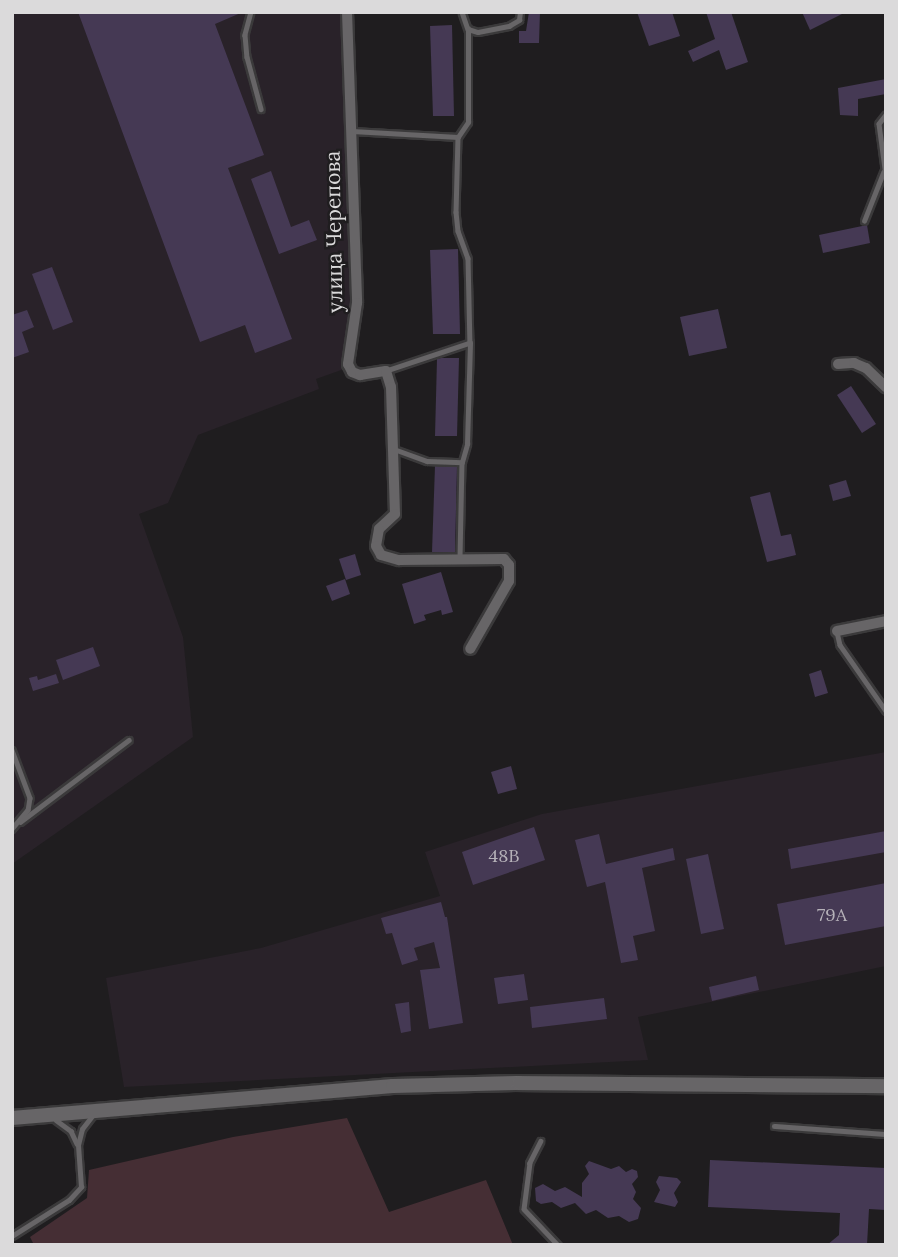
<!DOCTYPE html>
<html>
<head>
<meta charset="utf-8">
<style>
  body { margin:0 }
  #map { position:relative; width:898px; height:1257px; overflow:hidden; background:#1f1d1f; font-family:Lora,serif }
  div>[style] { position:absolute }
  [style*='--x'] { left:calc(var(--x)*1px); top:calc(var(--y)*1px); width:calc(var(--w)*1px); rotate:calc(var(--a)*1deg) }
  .built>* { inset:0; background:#292229 }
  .green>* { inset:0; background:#452e34 }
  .building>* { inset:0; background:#453954 }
  .roads { filter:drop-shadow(2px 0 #3b3a3b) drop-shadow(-2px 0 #3b3a3b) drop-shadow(0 2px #3b3a3b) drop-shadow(0 -2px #3b3a3b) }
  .lane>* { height:4.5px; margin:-2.25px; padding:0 2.25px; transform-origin:2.25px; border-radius:2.25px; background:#676567 }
  .street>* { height:10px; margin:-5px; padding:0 5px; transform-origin:5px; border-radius:5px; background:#676567 }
  .secondary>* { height:14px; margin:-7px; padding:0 7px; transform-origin:7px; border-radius:7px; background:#676567 }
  span { translate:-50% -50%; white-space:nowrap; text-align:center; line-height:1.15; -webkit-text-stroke:5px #1f1d1f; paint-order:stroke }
  .number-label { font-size:18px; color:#b6b2b9 }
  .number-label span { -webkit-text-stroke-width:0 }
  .street-label { font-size:21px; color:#dbdadb }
  .frame { position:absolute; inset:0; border:14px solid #dbdadb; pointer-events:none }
</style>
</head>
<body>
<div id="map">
  <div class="built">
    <i style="clip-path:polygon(12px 12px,343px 12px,354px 293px,344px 369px,316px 379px,319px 389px,198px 435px,168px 503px,139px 514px,183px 637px,193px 737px,12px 864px)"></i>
    <i style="clip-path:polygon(886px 752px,886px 966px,638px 1017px,648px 1060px,124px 1087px,106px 978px,261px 948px,440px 896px,425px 852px,542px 814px)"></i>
  </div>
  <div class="green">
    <i style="clip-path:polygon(347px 1118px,389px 1212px,486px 1180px,513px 1245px,34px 1245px,30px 1237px,87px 1198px,89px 1170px,233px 1137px)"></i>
  </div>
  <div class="building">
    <i style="clip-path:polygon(78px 12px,243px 12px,215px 24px,264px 155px,228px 168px,292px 339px,255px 353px,245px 325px,200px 342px)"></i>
    <i style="clip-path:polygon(529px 12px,540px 12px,539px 43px,519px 43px,519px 31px,526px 31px)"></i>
    <i style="clip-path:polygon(637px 12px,672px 12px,680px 36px,649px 46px)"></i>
    <i style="clip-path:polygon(706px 12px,731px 12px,748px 62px,726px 70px,719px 50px,693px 62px,688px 51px,715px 39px)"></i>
    <i style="clip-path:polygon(802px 12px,846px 12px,810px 30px)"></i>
    <i style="clip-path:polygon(452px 25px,454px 116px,433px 116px,430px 26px)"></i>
    <i style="clip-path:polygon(886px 79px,886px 94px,858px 99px,858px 116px,840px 115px,838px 88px)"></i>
    <i style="clip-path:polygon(271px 171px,291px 227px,309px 220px,317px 240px,279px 254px,251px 179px)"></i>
    <i style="clip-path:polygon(867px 225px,870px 243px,823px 253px,819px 235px)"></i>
    <i style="clip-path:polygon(458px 249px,460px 334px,433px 334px,430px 250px)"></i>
    <i style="clip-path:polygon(52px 267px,73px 322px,53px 330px,32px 274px)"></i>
    <i style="clip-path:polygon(718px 309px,727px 348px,689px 356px,680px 317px)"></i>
    <i style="clip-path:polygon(27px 310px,34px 327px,22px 332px,29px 352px,12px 358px,12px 315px)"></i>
    <i style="clip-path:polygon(441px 358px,459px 358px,457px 436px,435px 436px,437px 359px)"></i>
    <i style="clip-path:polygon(851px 386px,876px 424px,862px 433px,837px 395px)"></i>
    <i style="clip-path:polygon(435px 466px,457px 467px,455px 552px,432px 552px)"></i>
    <i style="clip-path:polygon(846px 480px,851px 496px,833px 501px,829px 485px)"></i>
    <i style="clip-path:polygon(770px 492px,781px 536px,791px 534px,796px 555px,767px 562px,750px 497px)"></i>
    <i style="clip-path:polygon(355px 554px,361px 575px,346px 580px,339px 559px)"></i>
    <i style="clip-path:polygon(441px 572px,453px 612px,442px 615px,441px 610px,424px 615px,426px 620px,414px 624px,402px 584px)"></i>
    <i style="clip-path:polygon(345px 579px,350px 594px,332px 601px,326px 586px)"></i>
    <i style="clip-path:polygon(93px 647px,100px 666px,63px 680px,56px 660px)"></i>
    <i style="clip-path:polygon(821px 670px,828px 693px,815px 697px,809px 674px)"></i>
    <i style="clip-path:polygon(56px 674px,59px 683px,33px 691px,29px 678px,37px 676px,38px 680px)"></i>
    <i style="clip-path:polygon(511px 766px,517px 789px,498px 794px,491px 772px)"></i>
    <i style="clip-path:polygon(534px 827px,545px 860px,473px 885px,462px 852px)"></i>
    <i style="clip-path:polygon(886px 831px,886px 852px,791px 869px,788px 849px)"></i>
    <i style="clip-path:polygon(599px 834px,606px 864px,673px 848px,675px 860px,642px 868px,655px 931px,633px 936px,638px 960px,621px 963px,605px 882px,587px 887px,575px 840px)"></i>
    <i style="clip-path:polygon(708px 854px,724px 929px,701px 934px,686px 859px)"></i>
    <i style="clip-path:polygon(886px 883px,886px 926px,785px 945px,777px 904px)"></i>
    <i style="clip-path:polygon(441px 902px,445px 917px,447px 917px,463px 1023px,429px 1029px,420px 970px,440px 968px,434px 942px,414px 948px,418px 960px,402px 965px,392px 933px,386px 934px,381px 918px)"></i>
    <i style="clip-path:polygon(524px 974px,528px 1000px,498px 1004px,494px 978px)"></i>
    <i style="clip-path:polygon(756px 976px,759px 990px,712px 1001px,709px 987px)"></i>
    <i style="clip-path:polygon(604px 998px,607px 1019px,532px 1028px,530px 1007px)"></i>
    <i style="clip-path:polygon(409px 1002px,411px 1031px,401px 1033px,395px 1004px)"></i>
    <i style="clip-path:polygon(710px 1160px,886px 1168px,886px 1210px,869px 1209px,867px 1245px,827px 1245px,839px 1235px,840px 1213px,708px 1207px)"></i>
    <i style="clip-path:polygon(589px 1161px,611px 1169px,619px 1166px,626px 1172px,632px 1169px,637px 1171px,638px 1177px,632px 1184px,636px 1192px,633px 1199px,641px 1208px,638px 1219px,629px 1222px,619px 1216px,608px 1218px,596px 1210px,586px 1214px,575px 1203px,561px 1208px,552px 1202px,541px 1204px,536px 1201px,535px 1188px,543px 1184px,555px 1191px,565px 1187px,582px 1197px,582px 1183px,589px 1174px,585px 1166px)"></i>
    <i style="clip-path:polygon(659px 1176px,677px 1178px,681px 1182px,674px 1193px,678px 1202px,675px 1207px,654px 1202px,660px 1190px,656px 1182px)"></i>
  </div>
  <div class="roads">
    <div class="lane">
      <i style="--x:251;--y:12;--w:24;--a:105"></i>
      <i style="--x:245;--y:35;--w:22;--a:85"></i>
      <i style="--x:247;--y:57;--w:54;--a:74.9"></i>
      <i style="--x:462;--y:12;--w:18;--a:71"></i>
      <i style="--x:468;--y:29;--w:10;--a:17"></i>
      <i style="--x:478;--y:32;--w:32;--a:-11"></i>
      <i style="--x:509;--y:26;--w:12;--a:-31"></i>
      <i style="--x:519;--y:20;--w:8;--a:-83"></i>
      <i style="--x:886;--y:115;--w:11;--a:128"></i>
      <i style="--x:879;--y:124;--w:52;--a:82.3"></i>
      <i style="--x:352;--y:131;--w:106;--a:3.2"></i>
      <i style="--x:458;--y:137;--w:75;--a:91.5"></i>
      <i style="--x:456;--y:212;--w:19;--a:84"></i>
      <i style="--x:458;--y:231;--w:29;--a:70"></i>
      <i style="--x:468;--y:258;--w:85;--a:88.7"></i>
      <i style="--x:470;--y:343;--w:88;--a:161.4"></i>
      <i style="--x:458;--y:137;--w:18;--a:-56"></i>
      <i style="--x:468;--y:122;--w:93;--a:-90"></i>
      <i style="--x:864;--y:221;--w:52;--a:-68.4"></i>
      <i style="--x:394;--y:449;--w:35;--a:20"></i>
      <i style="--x:427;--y:461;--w:35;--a:2"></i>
      <i style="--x:462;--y:462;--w:96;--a:91.2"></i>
      <i style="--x:462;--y:462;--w:19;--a:-74"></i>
      <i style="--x:467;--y:444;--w:101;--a:-88.3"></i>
      <i style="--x:837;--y:632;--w:13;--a:77"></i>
      <i style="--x:840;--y:645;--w:80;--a:55.1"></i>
      <i style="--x:12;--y:750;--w:51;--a:69.4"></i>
      <i style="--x:30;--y:798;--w:12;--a:99"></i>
      <i style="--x:28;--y:810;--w:25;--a:130"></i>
      <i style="--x:20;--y:822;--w:136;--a:-37"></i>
      <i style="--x:56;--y:1120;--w:19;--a:36"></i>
      <i style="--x:71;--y:1131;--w:14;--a:65"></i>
      <i style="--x:774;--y:1126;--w:112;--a:4.1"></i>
      <i style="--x:541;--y:1141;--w:25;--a:117"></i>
      <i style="--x:530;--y:1163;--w:46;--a:97.4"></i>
      <i style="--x:524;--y:1209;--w:50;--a:46.6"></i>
      <i style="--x:12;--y:1236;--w:67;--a:-32.3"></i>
      <i style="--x:69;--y:1200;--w:18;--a:-47"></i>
      <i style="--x:81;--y:1187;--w:42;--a:-94.1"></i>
      <i style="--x:78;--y:1145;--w:16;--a:-76"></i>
      <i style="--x:82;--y:1129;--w:18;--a:-52"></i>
    </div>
    <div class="street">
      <i style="--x:347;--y:12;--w:291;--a:88"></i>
      <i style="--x:357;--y:303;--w:62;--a:98.4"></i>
      <i style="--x:348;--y:364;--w:9;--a:63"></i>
      <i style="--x:352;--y:372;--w:9;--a:21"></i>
      <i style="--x:360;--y:375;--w:26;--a:-9"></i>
      <i style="--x:386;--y:371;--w:17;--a:73"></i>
      <i style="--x:391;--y:387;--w:127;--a:88.2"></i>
      <i style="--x:395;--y:514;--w:22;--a:137"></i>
      <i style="--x:379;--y:529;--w:17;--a:100"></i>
      <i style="--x:376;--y:546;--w:10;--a:61"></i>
      <i style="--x:381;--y:555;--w:19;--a:16"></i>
      <i style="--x:399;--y:560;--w:105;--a:-0.5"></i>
      <i style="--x:504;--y:559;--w:8;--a:50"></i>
      <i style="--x:509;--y:565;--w:16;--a:90"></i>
      <i style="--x:509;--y:581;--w:78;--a:119.8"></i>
      <i style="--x:838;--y:364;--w:16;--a:-4"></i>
      <i style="--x:854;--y:363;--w:13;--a:23"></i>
      <i style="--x:866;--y:368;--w:28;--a:44"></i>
      <i style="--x:837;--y:631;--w:50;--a:-11.5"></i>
    </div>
    <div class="secondary">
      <i style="--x:12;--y:1118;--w:382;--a:-4.8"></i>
      <i style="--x:393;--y:1086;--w:126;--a:-1.4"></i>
      <i style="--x:519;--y:1083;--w:367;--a:0.5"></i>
    </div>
  </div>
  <div class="number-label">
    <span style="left:504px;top:856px">48В</span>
    <span style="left:832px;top:915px">79А</span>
  </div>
  <div class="street-label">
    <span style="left:334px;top:232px;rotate:-91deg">улица Черепова</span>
  </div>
  <div class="frame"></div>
</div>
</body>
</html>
